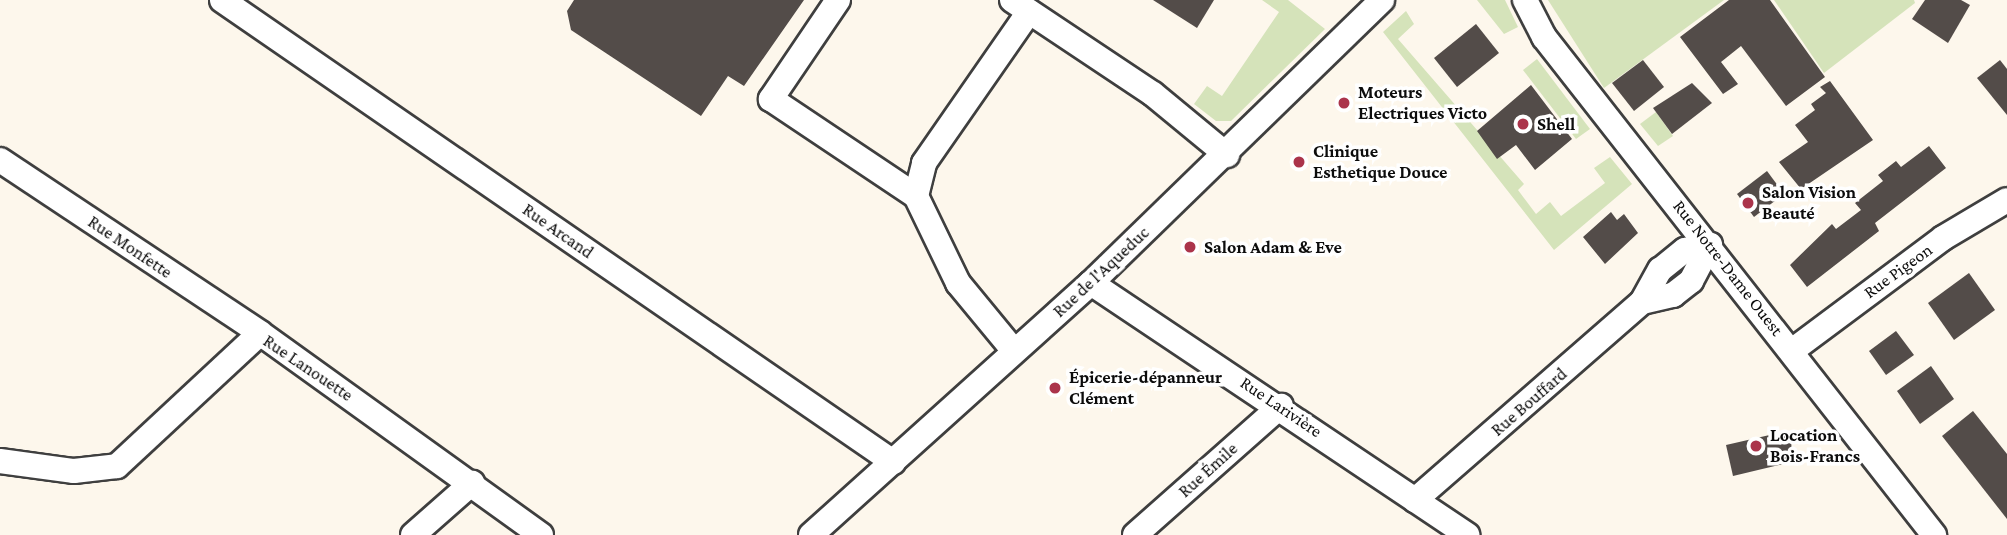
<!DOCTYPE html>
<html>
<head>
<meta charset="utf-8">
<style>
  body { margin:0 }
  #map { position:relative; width:2007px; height:535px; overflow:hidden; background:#fdf7ec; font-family:"Crimson Pro",serif }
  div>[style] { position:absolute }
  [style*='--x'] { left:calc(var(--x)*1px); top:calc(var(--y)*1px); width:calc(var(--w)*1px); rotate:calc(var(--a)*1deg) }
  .green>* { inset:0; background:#d5e3ba }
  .building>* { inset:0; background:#534c49 }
  .roads { filter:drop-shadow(2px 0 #3f3f3f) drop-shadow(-2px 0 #3f3f3f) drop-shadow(0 2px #3f3f3f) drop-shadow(0 -2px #3f3f3f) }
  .minor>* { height:24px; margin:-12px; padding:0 12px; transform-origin:12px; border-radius:12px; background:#fff }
  .dots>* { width:19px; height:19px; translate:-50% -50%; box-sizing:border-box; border:4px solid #fff; border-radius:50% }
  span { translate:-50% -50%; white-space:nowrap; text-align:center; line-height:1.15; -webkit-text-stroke:7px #fff; paint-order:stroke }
  .poi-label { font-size:18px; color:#0c0c0c; font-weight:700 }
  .left { translate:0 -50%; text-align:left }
  .street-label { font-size:18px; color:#0c0c0c }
</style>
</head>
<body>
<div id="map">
  <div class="green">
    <i style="clip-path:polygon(1262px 0,1288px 0,1325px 29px,1231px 121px,1216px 121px,1194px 104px,1207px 86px,1222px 96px,1279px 12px)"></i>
    <i style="clip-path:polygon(1477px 0,1505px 0,1518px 27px,1504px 34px)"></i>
    <i style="clip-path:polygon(1548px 0,1724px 0,1604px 88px)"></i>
    <i style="clip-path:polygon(1774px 0,1914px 0,1915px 3px,1824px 73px)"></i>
    <i style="clip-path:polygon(1406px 11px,1414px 24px,1398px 39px,1524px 184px,1518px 190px,1536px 214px,1550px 202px,1561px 216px,1605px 183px,1594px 168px,1610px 157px,1632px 184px,1554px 250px,1383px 32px)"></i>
    <i style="clip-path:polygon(1537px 59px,1590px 129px,1576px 139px,1523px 70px)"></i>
    <i style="clip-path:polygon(1656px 112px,1673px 136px,1658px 146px,1640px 124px)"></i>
  </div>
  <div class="building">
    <i style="clip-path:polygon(574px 0,804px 0,744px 86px,728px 76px,701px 116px,571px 30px,567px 11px)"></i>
    <i style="clip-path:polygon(1153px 0,1214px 0,1197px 28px)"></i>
    <i style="clip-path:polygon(1729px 0,1770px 0,1825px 77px,1786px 106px,1741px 46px,1721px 62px,1738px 84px,1723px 94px,1680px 37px)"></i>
    <i style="clip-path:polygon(1925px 0,1961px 0,1970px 5px,1948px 43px,1912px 19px)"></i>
    <i style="clip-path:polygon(1476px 24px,1499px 53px,1457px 87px,1434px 58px)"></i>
    <i style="clip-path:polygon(1643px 60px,1664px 87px,1634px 111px,1612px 83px)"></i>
    <i style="clip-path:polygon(2000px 60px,2007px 69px,2007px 115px,1977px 78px)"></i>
    <i style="clip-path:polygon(1830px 81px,1873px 140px,1801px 189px,1779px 162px,1808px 142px,1795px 125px,1815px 110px,1811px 104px,1826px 93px,1820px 87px)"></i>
    <i style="clip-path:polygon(1692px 83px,1712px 103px,1672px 134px,1653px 108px)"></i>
    <i style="clip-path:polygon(1531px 85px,1572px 139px,1535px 170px,1516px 145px,1497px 159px,1477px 131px)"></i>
    <i style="clip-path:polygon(1929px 146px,1946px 168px,1875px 223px,1879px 231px,1807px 287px,1790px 265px,1832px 224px,1836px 229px,1861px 210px,1855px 203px,1883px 181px,1878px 175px,1896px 161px,1901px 167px)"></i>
    <i style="clip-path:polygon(1767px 171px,1784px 194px,1754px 217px,1737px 194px)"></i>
    <i style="clip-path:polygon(1611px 212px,1617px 220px,1624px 214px,1638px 233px,1605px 264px,1583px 237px)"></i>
    <i style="clip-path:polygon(1969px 273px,1995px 310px,1954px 340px,1928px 303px)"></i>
    <i style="clip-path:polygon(1896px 331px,1914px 355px,1886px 375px,1869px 351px)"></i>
    <i style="clip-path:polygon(1931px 366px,1954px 399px,1920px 424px,1897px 391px)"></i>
    <i style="clip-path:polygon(1973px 411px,2007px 454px,2007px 519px,1942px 436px)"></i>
    <i style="clip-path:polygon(1774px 434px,1791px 434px,1792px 462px,1733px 476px,1726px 445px)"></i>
  </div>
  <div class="roads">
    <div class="minor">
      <i style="--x:222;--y:0;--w:815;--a:34.55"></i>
      <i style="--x:838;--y:0;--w:120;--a:124.1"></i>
      <i style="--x:771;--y:99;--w:174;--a:33.8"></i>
      <i style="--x:916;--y:196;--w:97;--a:64.2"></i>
      <i style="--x:958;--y:283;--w:88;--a:50.5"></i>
      <i style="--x:1012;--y:0;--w:169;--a:33.7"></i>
      <i style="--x:1153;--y:94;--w:96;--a:39.5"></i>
      <i style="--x:1525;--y:0;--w:42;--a:62.8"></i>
      <i style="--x:1544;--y:37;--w:633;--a:51.93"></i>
      <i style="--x:0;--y:160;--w:312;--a:33.6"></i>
      <i style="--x:260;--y:333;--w:346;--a:35.7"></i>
      <i style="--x:916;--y:196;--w:34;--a:-76"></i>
      <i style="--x:924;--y:163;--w:184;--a:-55.2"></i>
      <i style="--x:1091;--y:283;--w:453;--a:33.8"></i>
      <i style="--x:1642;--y:302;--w:32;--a:-13"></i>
      <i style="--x:1673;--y:295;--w:23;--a:-38"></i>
      <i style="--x:1691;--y:281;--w:41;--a:-62.2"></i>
      <i style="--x:1793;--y:350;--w:187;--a:-36.7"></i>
      <i style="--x:1943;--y:238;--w:74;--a:-30.7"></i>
      <i style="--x:0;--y:461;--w:75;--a:7.7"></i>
      <i style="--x:74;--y:471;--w:43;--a:-6.6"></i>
      <i style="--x:117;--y:466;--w:195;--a:-42.9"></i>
      <i style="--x:1415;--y:500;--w:301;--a:-41.1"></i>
      <i style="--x:1642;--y:302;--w:37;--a:-61"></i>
      <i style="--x:1660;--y:270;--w:32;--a:-39"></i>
      <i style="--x:1685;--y:250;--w:25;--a:-11"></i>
      <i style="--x:413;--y:535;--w:79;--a:-41.4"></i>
      <i style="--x:811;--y:535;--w:377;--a:-42"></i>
      <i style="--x:1091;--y:283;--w:406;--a:-44.2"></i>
      <i style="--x:1135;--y:535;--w:195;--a:-41.5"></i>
    </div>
  </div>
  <div class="dots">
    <i style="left:1344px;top:103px;background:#ab344b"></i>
    <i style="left:1523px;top:124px;background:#ab344b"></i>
    <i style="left:1299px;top:162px;background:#ab344b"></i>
    <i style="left:1748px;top:203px;background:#ab344b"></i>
    <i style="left:1190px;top:247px;background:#ab344b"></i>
    <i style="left:1055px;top:388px;background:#ab344b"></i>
    <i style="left:1756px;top:446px;background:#ab344b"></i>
  </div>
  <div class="poi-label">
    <span class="left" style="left:1358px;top:103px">Moteurs<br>Electriques Victo</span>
    <span class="left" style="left:1537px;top:124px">Shell</span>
    <span class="left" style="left:1313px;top:162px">Clinique<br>Esthetique Douce</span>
    <span class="left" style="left:1762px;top:203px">Salon Vision<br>Beauté</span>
    <span class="left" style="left:1204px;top:247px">Salon Adam &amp; Eve</span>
    <span class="left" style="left:1069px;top:388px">Épicerie-dépanneur<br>Clément</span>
    <span class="left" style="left:1770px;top:446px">Location<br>Bois-Francs</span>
  </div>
  <div class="street-label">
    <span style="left:558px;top:231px;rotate:35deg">Rue Arcand</span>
    <span style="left:130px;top:247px;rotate:34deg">Rue Monfette</span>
    <span style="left:1728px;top:268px;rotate:52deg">Rue Notre-Dame Ouest</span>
    <span style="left:1898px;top:271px;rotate:-36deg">Rue Pigeon</span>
    <span style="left:1101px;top:272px;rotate:-43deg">Rue de l'Aqueduc</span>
    <span style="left:308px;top:368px;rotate:34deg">Rue Lanouette</span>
    <span style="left:1529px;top:402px;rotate:-41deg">Rue Bouffard</span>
    <span style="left:1281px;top:407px;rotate:34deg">Rue Larivière</span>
    <span style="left:1208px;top:470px;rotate:-42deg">Rue Émile</span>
  </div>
</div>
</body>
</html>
